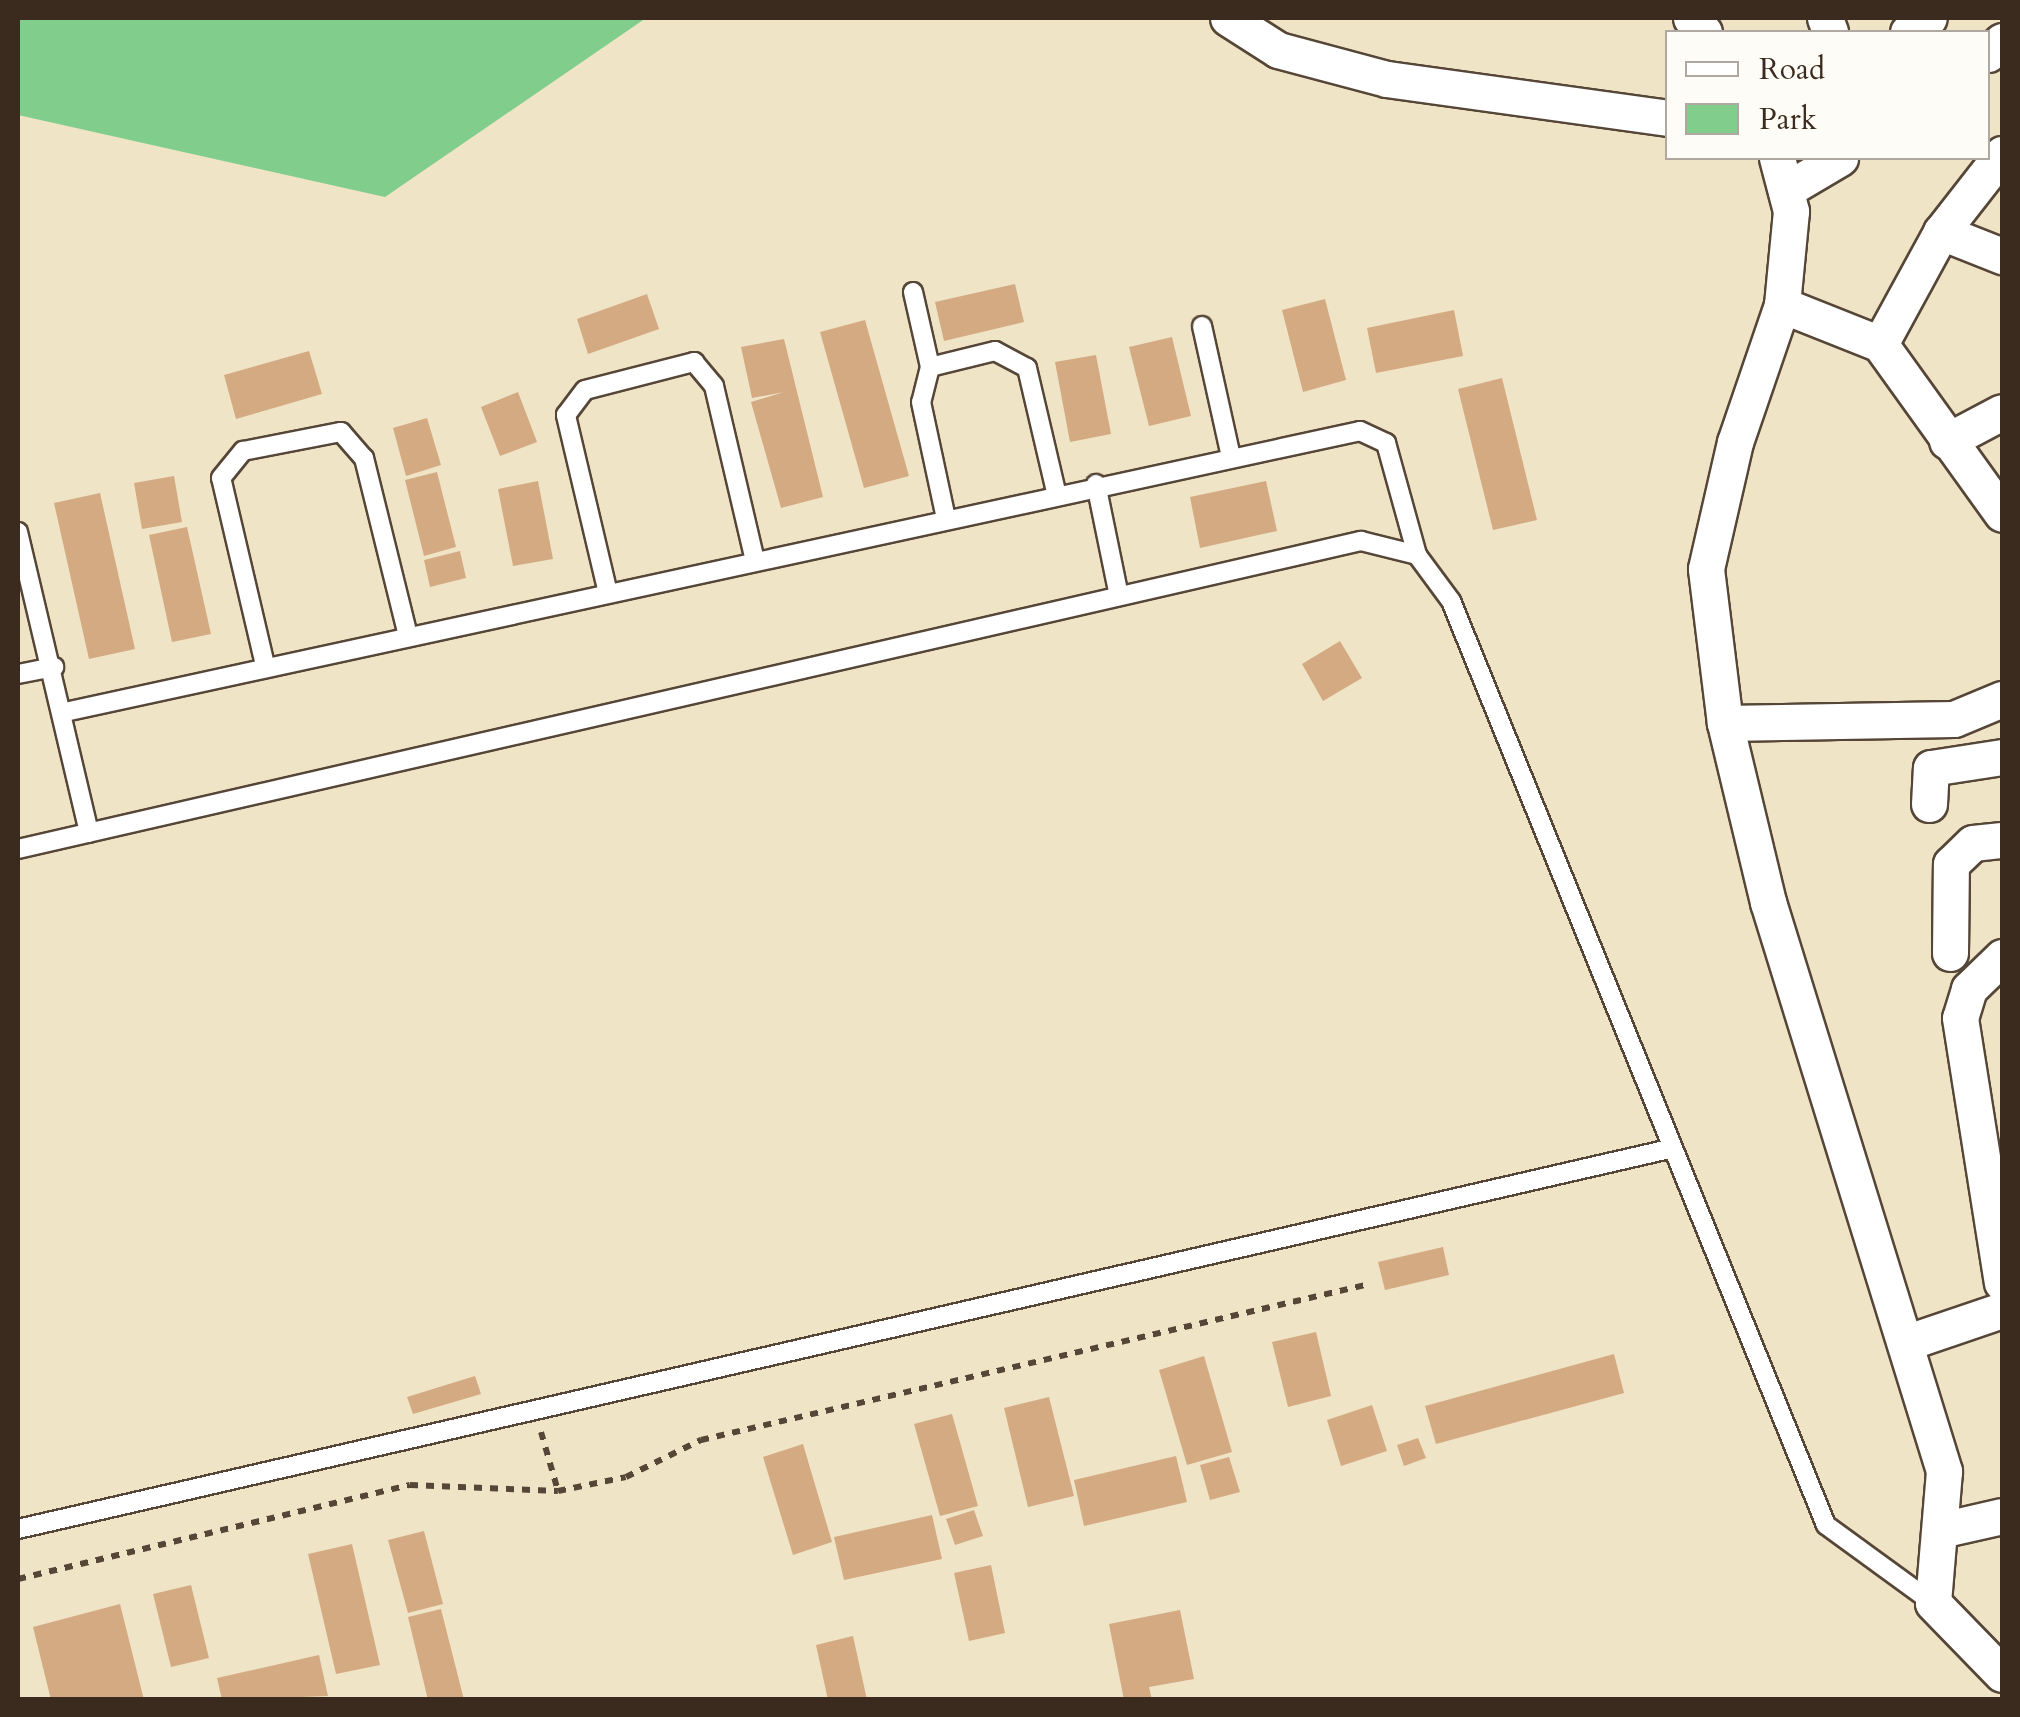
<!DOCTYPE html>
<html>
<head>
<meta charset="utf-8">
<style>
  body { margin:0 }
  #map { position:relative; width:2020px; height:1717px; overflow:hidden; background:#f0e4c7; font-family:Cardo,serif }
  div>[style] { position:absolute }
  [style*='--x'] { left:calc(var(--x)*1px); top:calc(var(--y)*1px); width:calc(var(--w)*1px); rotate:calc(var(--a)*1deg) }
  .green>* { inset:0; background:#81cd8b }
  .building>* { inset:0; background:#d4aa82 }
  .path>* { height:6px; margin-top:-3px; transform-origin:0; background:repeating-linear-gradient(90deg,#564637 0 8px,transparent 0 16px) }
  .roads { filter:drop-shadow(2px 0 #564637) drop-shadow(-2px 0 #564637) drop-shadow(0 2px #564637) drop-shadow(0 -2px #564637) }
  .service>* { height:18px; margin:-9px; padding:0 9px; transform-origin:9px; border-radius:9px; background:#fff }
  .minor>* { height:35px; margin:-17.5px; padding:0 17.5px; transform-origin:17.5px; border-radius:17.5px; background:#fff }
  span { translate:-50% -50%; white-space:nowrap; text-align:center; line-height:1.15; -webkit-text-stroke:8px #fdfcf7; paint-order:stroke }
  .frame { position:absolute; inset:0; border:20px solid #3b2a1e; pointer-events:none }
  .legend { position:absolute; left:1665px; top:30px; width:325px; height:130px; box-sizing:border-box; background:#fdfcf7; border:2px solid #afa8a0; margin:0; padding:12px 18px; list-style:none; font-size:30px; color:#3b2a1e }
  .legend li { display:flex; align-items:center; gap:20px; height:50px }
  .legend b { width:50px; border:2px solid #afa8a0 }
</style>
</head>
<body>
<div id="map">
  <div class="green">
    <i style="clip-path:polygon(18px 18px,646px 18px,385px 197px,18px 115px)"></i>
  </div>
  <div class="building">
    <i style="clip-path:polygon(1015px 284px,1024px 322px,944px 341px,935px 302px)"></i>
    <i style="clip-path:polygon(647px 294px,659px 329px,588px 354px,577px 319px)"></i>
    <i style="clip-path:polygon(1325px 299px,1346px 380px,1303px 392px,1282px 310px)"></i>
    <i style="clip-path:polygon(1454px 310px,1463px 356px,1376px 373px,1367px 328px)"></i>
    <i style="clip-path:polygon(865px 320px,909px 476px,864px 488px,820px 332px)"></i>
    <i style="clip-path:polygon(1172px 337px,1191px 416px,1149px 426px,1129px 347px)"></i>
    <i style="clip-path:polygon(784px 339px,823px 497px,781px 508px,751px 402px,784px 392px,752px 398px,741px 347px)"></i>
    <i style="clip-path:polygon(309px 351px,322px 394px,236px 419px,224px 375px)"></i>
    <i style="clip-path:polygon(1096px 355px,1111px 434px,1070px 442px,1055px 362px)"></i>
    <i style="clip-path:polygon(1502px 378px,1537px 520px,1493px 530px,1458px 389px)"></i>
    <i style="clip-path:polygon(518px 392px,537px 442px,500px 456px,481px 407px)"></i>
    <i style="clip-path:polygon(427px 418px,441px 465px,406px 476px,393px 428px)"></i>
    <i style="clip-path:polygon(437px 472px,456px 547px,424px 556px,405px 480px)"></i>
    <i style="clip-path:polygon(174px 476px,182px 522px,142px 529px,134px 483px)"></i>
    <i style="clip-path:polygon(538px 481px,553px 559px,513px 566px,498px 489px)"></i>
    <i style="clip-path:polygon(1266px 481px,1277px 531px,1200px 548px,1190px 497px)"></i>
    <i style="clip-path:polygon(100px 493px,135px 649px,89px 659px,54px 503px)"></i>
    <i style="clip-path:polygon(187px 527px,211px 634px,172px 642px,149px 535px)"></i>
    <i style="clip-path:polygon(460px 551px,466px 578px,430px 587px,424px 560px)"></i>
    <i style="clip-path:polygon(1340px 641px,1362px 678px,1323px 701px,1302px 664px)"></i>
    <i style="clip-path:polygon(1443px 1247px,1449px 1275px,1385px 1290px,1378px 1262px)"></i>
    <i style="clip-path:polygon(1316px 1332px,1331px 1396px,1288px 1407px,1272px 1342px)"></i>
    <i style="clip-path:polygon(1614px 1354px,1624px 1393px,1436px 1444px,1425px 1406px)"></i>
    <i style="clip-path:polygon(1204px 1356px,1232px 1452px,1187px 1465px,1159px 1370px)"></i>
    <i style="clip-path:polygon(475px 1376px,481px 1394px,413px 1414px,407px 1397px)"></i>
    <i style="clip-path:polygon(1049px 1397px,1074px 1496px,1028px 1507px,1004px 1408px)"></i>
    <i style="clip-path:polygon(1372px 1405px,1387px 1451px,1341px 1466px,1327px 1420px)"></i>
    <i style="clip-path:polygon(952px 1414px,978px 1506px,940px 1516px,914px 1424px)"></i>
    <i style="clip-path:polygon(1418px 1438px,1426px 1458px,1404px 1466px,1397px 1445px)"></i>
    <i style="clip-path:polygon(803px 1444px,832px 1542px,793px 1555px,763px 1457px)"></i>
    <i style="clip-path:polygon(1176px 1456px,1187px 1502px,1084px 1526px,1074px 1480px)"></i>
    <i style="clip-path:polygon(1229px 1457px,1240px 1492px,1210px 1500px,1200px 1465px)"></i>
    <i style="clip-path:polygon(974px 1510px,983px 1536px,955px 1545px,946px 1519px)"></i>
    <i style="clip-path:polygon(932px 1515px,942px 1559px,844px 1580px,834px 1537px)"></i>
    <i style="clip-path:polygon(424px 1531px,443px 1604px,408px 1613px,388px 1540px)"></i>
    <i style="clip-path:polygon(352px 1544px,380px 1665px,336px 1674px,308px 1554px)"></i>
    <i style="clip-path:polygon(991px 1565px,1005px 1633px,969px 1641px,954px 1573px)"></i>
    <i style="clip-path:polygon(191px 1585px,209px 1658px,171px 1667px,153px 1594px)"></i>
    <i style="clip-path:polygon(120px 1604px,144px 1700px,51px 1700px,33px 1627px)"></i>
    <i style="clip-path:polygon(441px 1609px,464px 1700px,428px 1700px,408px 1617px)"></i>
    <i style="clip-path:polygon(1180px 1610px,1194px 1679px,1149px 1687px,1152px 1700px,1124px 1700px,1109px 1624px)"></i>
    <i style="clip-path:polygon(853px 1636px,867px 1700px,828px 1700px,816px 1645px)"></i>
    <i style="clip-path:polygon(319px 1655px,328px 1696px,222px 1700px,217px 1678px)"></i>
  </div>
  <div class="path">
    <i style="--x:541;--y:1432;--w:61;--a:73.9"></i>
    <i style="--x:18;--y:1579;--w:403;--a:-13.5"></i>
    <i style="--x:410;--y:1485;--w:148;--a:2.3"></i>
    <i style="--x:558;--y:1491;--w:69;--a:-11.6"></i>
    <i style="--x:626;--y:1477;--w:84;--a:-26.3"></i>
    <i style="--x:701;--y:1440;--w:686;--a:-13.14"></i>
  </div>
  <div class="roads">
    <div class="service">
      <i style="--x:913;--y:292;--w:77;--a:77.2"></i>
      <i style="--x:930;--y:367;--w:36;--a:104"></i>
      <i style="--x:921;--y:402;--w:115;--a:77.9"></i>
      <i style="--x:1202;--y:326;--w:134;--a:77.5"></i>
      <i style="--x:930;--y:367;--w:67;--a:-13.8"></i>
      <i style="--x:995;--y:351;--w:36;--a:28"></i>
      <i style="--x:1027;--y:368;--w:127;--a:76.8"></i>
      <i style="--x:1096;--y:484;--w:114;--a:78.4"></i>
      <i style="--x:18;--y:532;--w:309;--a:76.7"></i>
      <i style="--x:607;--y:589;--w:179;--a:-103.3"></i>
      <i style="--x:566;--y:415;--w:31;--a:-53"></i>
      <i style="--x:585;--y:390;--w:113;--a:-14.4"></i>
      <i style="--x:694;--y:362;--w:31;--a:50"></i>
      <i style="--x:714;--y:386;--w:175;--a:76.8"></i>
      <i style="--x:265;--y:665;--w:192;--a:-103.2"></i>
      <i style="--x:221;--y:478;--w:35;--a:-51"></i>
      <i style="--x:243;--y:451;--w:100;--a:-11"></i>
      <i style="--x:341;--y:432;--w:35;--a:49"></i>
      <i style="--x:364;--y:458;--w:179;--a:76.1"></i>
      <i style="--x:18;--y:674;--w:37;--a:-11"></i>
      <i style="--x:65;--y:712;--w:1325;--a:-12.24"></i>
      <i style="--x:1360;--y:431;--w:29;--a:25"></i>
      <i style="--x:1386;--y:443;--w:116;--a:74.5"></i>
      <i style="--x:18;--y:849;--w:1378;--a:-12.92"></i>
      <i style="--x:1361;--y:541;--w:58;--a:14"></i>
      <i style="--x:1417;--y:555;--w:57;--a:53.5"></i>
      <i style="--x:1451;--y:601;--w:997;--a:67.91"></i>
      <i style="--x:1826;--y:1525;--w:132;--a:36.1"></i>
      <i style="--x:18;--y:1529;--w:1698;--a:-12.96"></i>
    </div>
    <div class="minor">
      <i style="--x:1228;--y:18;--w:59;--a:32.6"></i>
      <i style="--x:1278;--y:50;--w:113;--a:14.9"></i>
      <i style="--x:1387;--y:79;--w:284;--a:7.9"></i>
      <i style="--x:1691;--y:18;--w:19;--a:47"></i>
      <i style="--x:1825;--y:18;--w:15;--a:70"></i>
      <i style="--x:1908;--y:32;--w:25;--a:-34"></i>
      <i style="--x:1988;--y:54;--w:19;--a:-43"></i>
      <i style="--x:1777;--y:158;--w:55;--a:75.2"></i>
      <i style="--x:1791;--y:211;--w:94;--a:95.5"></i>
      <i style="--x:1782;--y:305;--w:145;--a:108.9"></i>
      <i style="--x:1735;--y:442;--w:130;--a:102.9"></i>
      <i style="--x:1706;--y:569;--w:155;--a:83"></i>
      <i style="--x:1725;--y:723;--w:184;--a:76.5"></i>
      <i style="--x:1768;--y:902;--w:596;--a:72.81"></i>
      <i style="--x:1944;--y:1471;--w:132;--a:94.8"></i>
      <i style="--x:1933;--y:1603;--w:99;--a:45.8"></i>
      <i style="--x:1786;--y:190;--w:63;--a:-30.7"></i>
      <i style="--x:1941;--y:232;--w:66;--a:21.5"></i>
      <i style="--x:1782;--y:305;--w:105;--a:21.7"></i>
      <i style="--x:1880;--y:344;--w:209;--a:54.3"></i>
      <i style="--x:1880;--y:344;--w:128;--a:-61.4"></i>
      <i style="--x:1941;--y:232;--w:99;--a:-52"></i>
      <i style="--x:1947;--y:441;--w:62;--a:-27.8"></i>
      <i style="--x:1725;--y:723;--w:229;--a:-1"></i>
      <i style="--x:1954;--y:719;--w:52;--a:-22.6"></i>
      <i style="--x:1929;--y:804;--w:36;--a:-87"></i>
      <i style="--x:1931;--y:768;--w:72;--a:-8.8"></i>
      <i style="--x:1950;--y:953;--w:89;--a:-89.4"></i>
      <i style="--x:1951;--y:864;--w:30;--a:-44"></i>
      <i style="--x:1973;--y:843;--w:29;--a:-6"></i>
      <i style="--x:2002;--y:957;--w:46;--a:135.9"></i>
      <i style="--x:1969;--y:989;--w:30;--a:107"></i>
      <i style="--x:1960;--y:1018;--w:268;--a:81"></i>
      <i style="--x:1908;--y:1342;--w:99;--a:-18.8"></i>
      <i style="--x:1945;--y:1529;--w:58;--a:-12.8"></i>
    </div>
  </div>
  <div class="frame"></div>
  <ul class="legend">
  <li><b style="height:12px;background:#fff"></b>Road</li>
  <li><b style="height:28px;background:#81cd8b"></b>Park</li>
  </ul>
</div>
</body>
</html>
